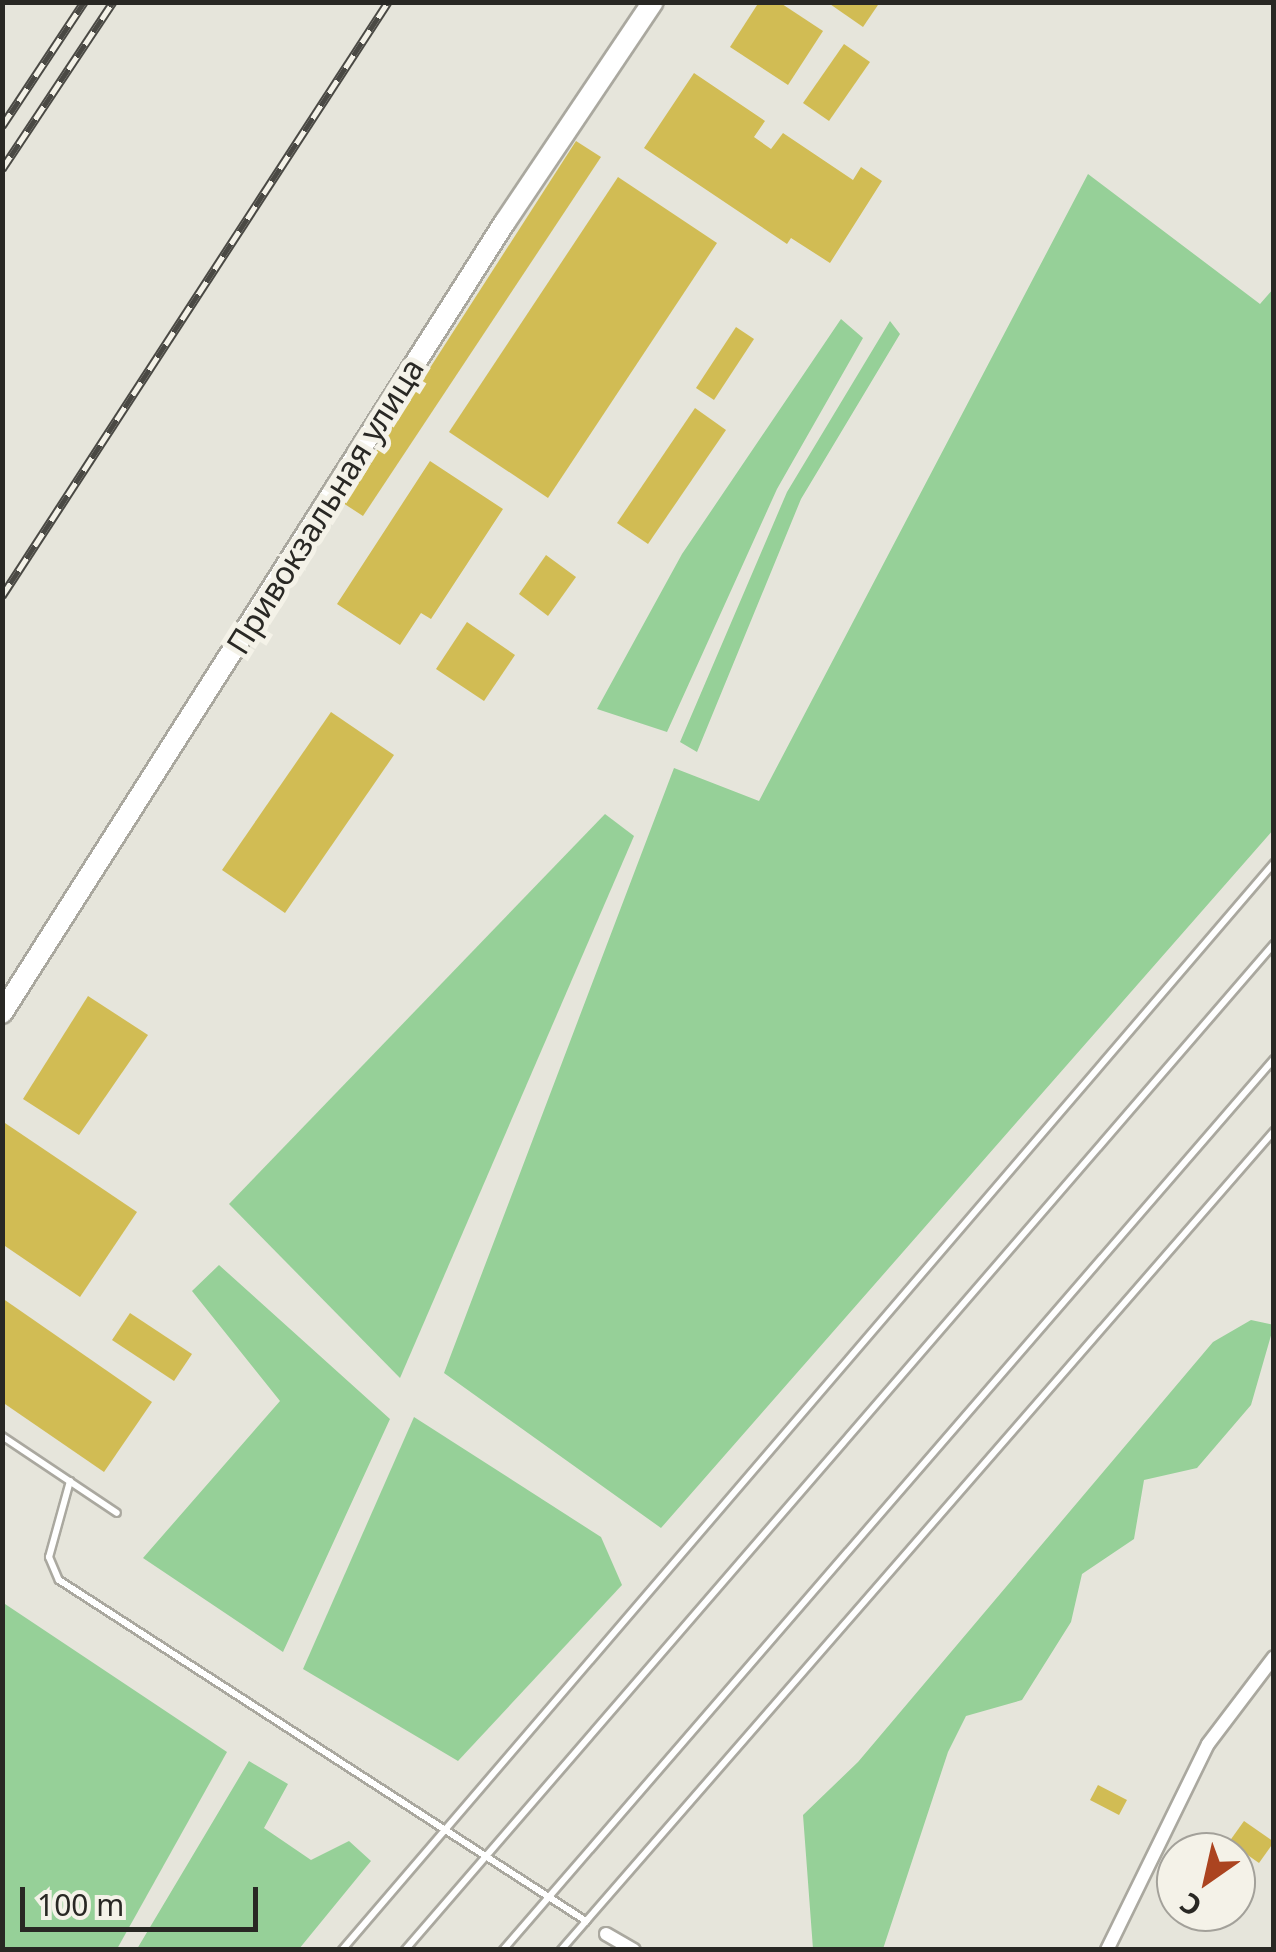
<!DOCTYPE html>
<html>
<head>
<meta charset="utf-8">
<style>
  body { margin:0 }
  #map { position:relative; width:1276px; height:1952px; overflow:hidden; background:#e6e5db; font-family:"Noto Sans",sans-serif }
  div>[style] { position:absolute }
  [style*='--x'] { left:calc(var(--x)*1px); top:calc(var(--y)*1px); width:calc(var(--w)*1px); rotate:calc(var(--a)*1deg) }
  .green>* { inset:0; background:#96d098 }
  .building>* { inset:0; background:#d1bc54 }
  .roads { filter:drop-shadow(2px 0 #aaa89f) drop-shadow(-2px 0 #aaa89f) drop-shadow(0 2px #aaa89f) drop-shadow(0 -2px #aaa89f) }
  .lane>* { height:6px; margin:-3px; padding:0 3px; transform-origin:3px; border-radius:3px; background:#fff }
  .street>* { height:12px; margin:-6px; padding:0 6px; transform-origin:6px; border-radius:6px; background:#fff }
  .primary>* { height:20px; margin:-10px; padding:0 10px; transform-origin:10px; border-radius:10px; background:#fff }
  .rail>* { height:9px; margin-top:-4.5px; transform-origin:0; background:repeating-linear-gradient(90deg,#f4f2e8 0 15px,#4a4944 0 30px); box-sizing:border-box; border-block:2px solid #4a4944 }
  span { translate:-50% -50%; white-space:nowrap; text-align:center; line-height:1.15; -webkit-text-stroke:10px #f4f2e8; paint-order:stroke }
  .street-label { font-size:32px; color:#292824 }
  .frame { position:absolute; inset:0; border:5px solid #292824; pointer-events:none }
  .north { position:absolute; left:1156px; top:1832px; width:100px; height:100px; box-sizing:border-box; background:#f4f2e8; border:2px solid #a3a19a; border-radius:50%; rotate:214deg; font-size:28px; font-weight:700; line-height:40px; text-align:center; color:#292824 }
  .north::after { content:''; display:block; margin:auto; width:35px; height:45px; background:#ab4420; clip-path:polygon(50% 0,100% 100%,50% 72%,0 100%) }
  .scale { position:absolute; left:20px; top:1887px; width:238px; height:45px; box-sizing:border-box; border:5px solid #292824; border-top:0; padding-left:12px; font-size:30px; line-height:35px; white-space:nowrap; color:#292824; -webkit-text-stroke:8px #f4f2e8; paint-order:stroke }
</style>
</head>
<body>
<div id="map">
  <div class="green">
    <i style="clip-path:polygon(1088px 174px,1260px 304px,1273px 289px,1273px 830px,661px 1528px,444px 1373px,674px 768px,759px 801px)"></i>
    <i style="clip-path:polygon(841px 319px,863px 338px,777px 489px,667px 732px,597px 709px,682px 554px)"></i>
    <i style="clip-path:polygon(890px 321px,900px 334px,801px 499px,697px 752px,680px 742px,787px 492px)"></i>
    <i style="clip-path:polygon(605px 814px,634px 836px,400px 1378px,229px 1204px)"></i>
    <i style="clip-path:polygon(219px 1265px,390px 1419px,283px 1652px,143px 1558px,280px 1401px,192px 1291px)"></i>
    <i style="clip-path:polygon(1251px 1320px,1274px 1325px,1251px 1405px,1197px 1468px,1144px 1480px,1134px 1539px,1082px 1574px,1071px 1622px,1022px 1700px,966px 1716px,948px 1752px,883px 1949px,813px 1949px,803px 1815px,858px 1762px,1213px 1342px)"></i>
    <i style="clip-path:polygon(414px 1417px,601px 1537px,622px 1585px,458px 1761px,303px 1669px)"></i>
    <i style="clip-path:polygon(2px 1602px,227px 1752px,117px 1949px,3px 1949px)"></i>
    <i style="clip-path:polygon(249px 1761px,288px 1784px,264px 1828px,311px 1860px,349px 1841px,371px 1861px,299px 1949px,137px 1949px)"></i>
  </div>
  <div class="building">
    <i style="clip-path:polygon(759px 2px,779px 2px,823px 31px,788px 85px,730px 47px)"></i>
    <i style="clip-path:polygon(827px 2px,880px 2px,863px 27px)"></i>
    <i style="clip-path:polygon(844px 44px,870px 62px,829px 121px,803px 103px)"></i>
    <i style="clip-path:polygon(694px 73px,765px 121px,754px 137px,771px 149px,783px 133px,853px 180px,861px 167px,882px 181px,830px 263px,791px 238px,787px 244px,644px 148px)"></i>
    <i style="clip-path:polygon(576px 141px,601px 157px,363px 516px,343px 503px)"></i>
    <i style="clip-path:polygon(618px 177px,717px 243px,548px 498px,449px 432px)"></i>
    <i style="clip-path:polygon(736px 327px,754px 339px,714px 400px,696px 388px)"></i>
    <i style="clip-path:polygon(695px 408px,726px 430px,648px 544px,617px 523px)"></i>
    <i style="clip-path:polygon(430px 461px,503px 509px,431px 619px,421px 613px,400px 645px,337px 604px)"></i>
    <i style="clip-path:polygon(546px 555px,576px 577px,548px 616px,519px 594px)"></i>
    <i style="clip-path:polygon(467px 622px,515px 655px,484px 701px,436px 669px)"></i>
    <i style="clip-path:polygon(331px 712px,394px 755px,285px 913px,222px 870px)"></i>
    <i style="clip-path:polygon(88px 996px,148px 1035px,79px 1135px,23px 1099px)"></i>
    <i style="clip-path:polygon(2px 1121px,137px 1212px,80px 1297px,2px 1244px)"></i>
    <i style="clip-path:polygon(2px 1298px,152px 1402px,104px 1472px,2px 1402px)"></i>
    <i style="clip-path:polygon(130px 1313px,192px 1354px,174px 1381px,112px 1340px)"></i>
    <i style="clip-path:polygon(1098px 1785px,1127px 1800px,1119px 1815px,1090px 1800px)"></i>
    <i style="clip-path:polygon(1244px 1821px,1274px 1842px,1259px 1863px,1229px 1842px)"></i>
  </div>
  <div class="roads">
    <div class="lane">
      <i style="--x:2;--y:1436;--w:138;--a:33.8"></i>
      <i style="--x:70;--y:1481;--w:79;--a:105.4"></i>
      <i style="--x:49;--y:1557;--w:25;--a:67"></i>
      <i style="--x:59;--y:1580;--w:628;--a:32.91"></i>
      <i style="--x:342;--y:1950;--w:1432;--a:-49.39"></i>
      <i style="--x:405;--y:1950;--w:1329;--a:-49.18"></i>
      <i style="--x:503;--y:1950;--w:1178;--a:-49.13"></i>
      <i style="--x:561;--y:1950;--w:1086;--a:-48.96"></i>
    </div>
    <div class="street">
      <i style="--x:606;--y:1934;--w:32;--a:30"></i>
      <i style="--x:1107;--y:1950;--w:229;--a:-63.9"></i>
      <i style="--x:1208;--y:1744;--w:109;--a:-52.8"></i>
    </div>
    <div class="primary">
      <i style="--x:2;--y:1013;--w:937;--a:-57.55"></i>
      <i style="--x:505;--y:222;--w:265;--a:-56.1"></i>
    </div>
  </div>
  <div class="rail">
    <i style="--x:2;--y:126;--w:149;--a:-56.5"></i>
    <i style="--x:2;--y:169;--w:201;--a:-56.4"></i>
    <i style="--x:2;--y:596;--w:708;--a:-56.98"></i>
  </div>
  <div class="street-label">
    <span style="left:325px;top:506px;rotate:-58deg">Привокзальная улица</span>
  </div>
  <div class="frame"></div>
  <div class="north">С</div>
  <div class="scale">100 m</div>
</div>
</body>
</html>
